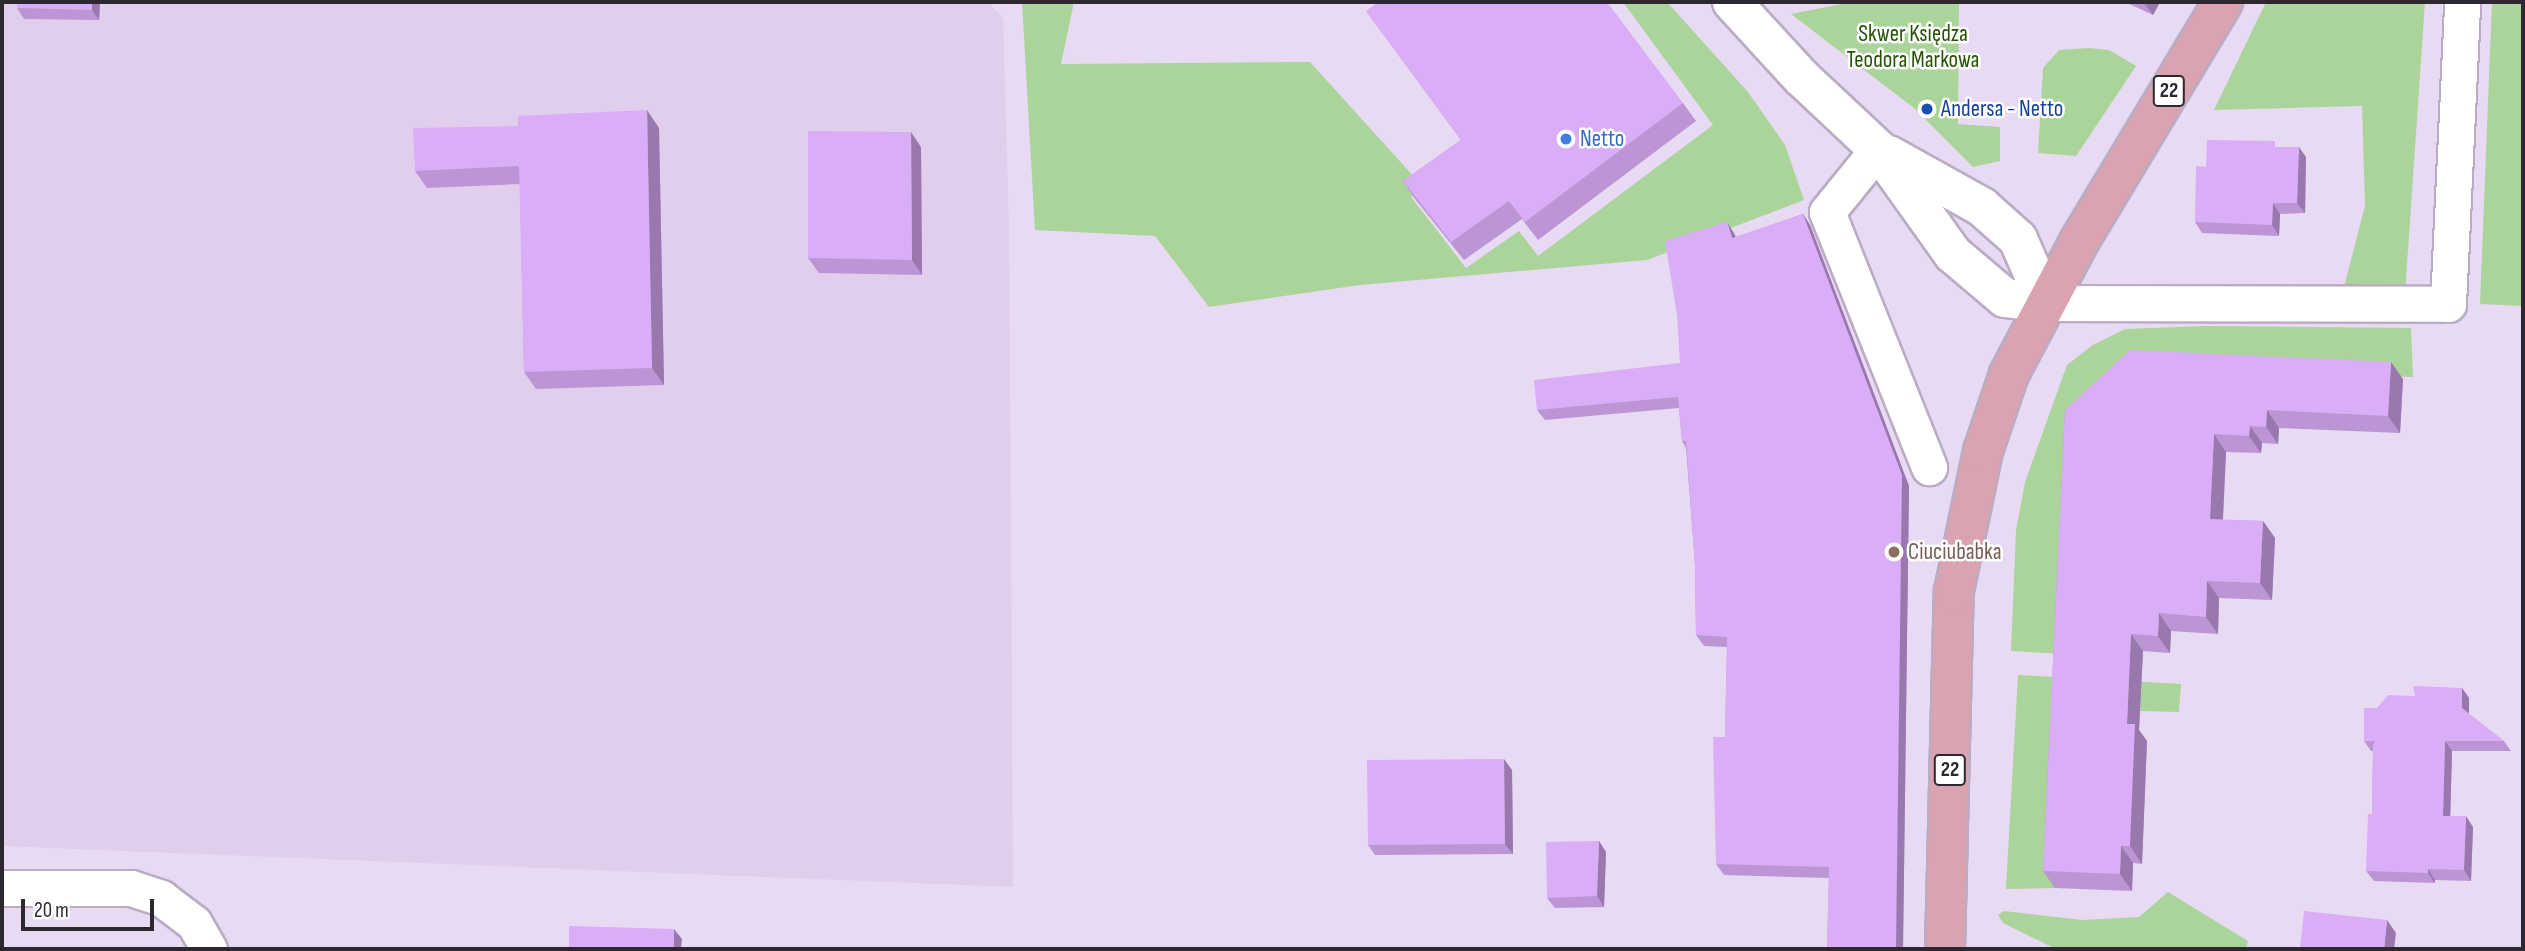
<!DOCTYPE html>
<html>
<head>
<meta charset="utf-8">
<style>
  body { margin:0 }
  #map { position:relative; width:2525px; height:951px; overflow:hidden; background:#e8daf2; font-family:"Sofia Sans Condensed",sans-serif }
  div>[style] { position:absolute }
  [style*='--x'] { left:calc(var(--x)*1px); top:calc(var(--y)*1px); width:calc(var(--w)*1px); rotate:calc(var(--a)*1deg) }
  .built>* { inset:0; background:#e0ceec }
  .green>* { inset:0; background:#abd49a }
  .roads { filter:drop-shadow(2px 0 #baacc3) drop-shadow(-2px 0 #baacc3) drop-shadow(0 2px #baacc3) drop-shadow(0 -2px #baacc3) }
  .minor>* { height:35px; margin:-17.5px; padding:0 17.5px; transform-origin:17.5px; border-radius:17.5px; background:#fff }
  .secondary>* { height:38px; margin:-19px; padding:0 19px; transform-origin:19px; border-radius:19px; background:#fff }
  .primary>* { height:38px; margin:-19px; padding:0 19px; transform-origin:19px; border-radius:19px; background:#daa3b1 }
  .wall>* { inset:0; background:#bb95d4 }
  .shaded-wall>* { inset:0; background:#9979ad }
  .building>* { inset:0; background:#daadf7 }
  .dots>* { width:19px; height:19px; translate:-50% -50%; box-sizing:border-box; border:4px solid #fff; border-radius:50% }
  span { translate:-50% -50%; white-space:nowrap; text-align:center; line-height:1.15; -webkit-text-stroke:5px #fff; paint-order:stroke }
  .shield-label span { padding:2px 5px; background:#fff; border:2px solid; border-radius:5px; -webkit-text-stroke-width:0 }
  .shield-label { font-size:21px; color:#2d2730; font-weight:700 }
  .park-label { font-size:23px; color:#255305 }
  .transit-label { font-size:23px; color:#164399 }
  .left { translate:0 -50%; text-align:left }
  .shop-label { font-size:23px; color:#366cbe }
  .education-label { font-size:23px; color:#785e54 }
  .frame { position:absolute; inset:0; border:4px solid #2d2730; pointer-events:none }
  .scale { position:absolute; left:21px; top:899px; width:133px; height:32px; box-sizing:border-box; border:4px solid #2d2730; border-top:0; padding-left:9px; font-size:21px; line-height:24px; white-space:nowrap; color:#2d2730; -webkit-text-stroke:5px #fff; paint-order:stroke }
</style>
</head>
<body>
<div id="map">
  <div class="built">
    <i style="clip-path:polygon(2px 2px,989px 2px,1003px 19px,1009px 229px,1013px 887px,2px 846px)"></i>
  </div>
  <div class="green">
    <i style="clip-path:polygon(1022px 2px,1074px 2px,1061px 64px,1310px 62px,1425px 189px,1411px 197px,1466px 268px,1519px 231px,1538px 256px,1713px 125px,1623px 2px,1667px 2px,1748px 92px,1785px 145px,1804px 200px,1647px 260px,1360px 285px,1209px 307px,1155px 236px,1035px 230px)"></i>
    <i style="clip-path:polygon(1852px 2px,1959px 2px,1958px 124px,2000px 127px,2000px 161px,1973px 167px,1914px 108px,1791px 14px)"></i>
    <i style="clip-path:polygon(2266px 2px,2425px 2px,2405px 294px,2343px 291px,2365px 206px,2362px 106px,2214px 110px)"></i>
    <i style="clip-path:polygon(2492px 2px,2523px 2px,2523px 306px,2480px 304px)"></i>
    <i style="clip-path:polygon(2089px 48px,2109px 50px,2136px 66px,2076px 156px,2038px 153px,2043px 68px,2059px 50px)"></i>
    <i style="clip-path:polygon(2205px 326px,2411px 328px,2413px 377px,2142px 367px,2066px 654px,2011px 651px,2016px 530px,2025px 482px,2067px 365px,2093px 345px,2125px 329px)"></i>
    <i style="clip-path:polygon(2018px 675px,2181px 684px,2179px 712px,2063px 709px,2055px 888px,2006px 889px)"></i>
    <i style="clip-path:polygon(2168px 892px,2248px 941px,2246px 949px,2056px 949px,2003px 923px,1998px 915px,2004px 911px,2082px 920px,2139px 917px)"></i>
  </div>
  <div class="roads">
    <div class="minor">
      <i style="--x:1878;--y:149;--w:81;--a:129"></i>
      <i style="--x:1827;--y:212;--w:275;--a:68.2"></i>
      <i style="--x:2046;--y:303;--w:402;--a:0.1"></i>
      <i style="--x:2448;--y:304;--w:302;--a:-87.3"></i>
      <i style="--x:2;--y:888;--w:129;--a:0"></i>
      <i style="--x:131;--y:888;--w:32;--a:18"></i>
      <i style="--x:161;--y:898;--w:41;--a:37.1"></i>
      <i style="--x:194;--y:923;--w:30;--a:60"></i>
    </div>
    <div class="secondary">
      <i style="--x:1732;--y:2;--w:103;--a:47.4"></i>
      <i style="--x:1802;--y:78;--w:104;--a:43.1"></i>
      <i style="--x:1878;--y:149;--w:129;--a:54.5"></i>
      <i style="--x:1953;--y:254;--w:68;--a:40.2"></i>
      <i style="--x:2005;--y:298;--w:41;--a:7"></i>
      <i style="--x:1889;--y:155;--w:107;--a:29.2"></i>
      <i style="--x:1982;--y:207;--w:48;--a:41.6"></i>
      <i style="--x:2018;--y:239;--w:70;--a:66.4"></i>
    </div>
    <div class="primary">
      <i style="--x:1945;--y:949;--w:358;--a:-88.6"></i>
      <i style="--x:1954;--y:591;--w:143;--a:-78.3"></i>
      <i style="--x:1983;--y:451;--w:81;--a:-71.3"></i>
      <i style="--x:2009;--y:374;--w:152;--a:-62.1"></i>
      <i style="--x:2080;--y:240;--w:278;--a:-59"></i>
    </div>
  </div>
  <div class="wall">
    <i style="clip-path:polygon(100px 2px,99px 20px,24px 19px,17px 8px)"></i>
    <i style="clip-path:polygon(2125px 2px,2160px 2px,2153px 15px)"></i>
    <i style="clip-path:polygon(1366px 11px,1683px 103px,1696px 121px,1538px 240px,1522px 219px,1464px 260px,1415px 199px,1403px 181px,1461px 140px)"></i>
    <i style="clip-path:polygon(518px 126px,659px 128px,664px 385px,536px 389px,524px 372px,520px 184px,427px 188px,415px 171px)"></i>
    <i style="clip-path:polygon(921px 147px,922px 275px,819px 273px,808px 258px)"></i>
    <i style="clip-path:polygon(2279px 147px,2306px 157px,2305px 213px,2280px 214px,2279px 236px,2202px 233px,2195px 222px,2206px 167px)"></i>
    <i style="clip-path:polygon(1803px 214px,1810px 225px,1909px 486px,1903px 949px,1827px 949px,1829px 878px,1724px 875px,1716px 864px,1725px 737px,1727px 647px,1704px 646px,1696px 635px,1695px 564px,1686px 448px,1682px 441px,1679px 408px,1545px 420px,1537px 410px,1680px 363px,1734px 233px,1736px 237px)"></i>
    <i style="clip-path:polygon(2403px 379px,2400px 433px,2279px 428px,2278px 444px,2262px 443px,2261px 453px,2226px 452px,2223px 520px,2263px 521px,2275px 538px,2272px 600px,2219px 598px,2218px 634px,2171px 631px,2170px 653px,2143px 651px,2139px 730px,2147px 741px,2142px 864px,2133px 863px,2132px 891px,2055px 888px,2043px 871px,2065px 410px)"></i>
    <i style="clip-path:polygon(2462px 688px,2469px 698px,2469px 714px,2504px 741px,2511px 751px,2452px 751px,2450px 816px,2473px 827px,2471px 881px,2435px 880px,2435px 883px,2374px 881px,2366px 871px,2372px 814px,2373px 751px,2371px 751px,2364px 741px,2377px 708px,2415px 696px)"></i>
    <i style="clip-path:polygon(1512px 770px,1513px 854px,1375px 855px,1368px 845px)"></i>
    <i style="clip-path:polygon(1599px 841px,1606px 852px,1604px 907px,1555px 908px,1547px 898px)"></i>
  </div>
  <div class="shaded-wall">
    <i style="clip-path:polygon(92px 2px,100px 2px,99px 20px,92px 10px)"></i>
    <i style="clip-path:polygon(2143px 2px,2160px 2px,2153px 15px)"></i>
    <i style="clip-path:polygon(647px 110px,659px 128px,664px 385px,652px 368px)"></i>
    <i style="clip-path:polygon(911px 132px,921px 147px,922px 275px,912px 260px)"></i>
    <i style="clip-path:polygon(2299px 147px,2306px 157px,2305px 213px,2297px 203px)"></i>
    <i style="clip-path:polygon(2273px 203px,2280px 214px,2279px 236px,2272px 225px)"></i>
    <i style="clip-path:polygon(1803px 214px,1810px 225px,1909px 486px,1903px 949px,1896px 949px)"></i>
    <i style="clip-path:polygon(1727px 222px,1734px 233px,1740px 249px,1732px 238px)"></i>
    <i style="clip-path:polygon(2391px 362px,2403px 379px,2400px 433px,2388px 416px)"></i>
    <i style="clip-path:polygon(2267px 410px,2279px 428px,2278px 444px,2266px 427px)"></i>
    <i style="clip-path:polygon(2250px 426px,2262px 443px,2261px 453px,2249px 436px)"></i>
    <i style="clip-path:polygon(2214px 434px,2226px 452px,2222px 536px,2210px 519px)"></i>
    <i style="clip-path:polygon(2263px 521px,2275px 538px,2272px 600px,2260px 583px)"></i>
    <i style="clip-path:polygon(2207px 581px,2219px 598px,2218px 634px,2206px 617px)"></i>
    <i style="clip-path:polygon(2159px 613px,2171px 631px,2170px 653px,2158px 636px)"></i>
    <i style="clip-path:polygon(2131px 634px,2143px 651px,2139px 730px,2147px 741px,2142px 864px,2130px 846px,2127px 724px)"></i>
    <i style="clip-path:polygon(2462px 688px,2469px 698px,2469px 718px,2462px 708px)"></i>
    <i style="clip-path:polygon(2445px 741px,2452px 751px,2450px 827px,2443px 816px)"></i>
    <i style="clip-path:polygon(1504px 759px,1512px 770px,1513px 854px,1505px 844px)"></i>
    <i style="clip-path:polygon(2466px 816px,2473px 827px,2471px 881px,2464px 870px)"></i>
    <i style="clip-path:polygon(1599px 841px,1606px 852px,1604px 907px,1597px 896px)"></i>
    <i style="clip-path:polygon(2121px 846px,2133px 863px,2132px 891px,2120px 874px)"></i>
    <i style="clip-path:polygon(2428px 869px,2435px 880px,2435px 883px,2428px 873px)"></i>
    <i style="clip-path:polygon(2387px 920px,2396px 933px,2394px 949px,2384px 949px)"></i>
    <i style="clip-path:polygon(674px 929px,682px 939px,681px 949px,674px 949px)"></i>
  </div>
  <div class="building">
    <i style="clip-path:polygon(17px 2px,92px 2px,92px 10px,17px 8px)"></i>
    <i style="clip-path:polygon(1378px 2px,1607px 2px,1683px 103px,1525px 222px,1509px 201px,1451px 242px,1403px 181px,1461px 140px,1366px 11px)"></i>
    <i style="clip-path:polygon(647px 110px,652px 368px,524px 372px,519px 166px,415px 171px,413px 128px,518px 126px,518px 116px)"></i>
    <i style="clip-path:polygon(808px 131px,911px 132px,912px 260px,808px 258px)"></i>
    <i style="clip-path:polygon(2207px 140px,2275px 141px,2275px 147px,2299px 147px,2297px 203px,2273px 203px,2272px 225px,2195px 222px,2196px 166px,2206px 167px)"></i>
    <i style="clip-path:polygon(1803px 214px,1902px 475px,1896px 949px,1827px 949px,1829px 867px,1716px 864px,1713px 737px,1725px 737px,1727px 637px,1696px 635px,1695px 564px,1686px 441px,1682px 441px,1678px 397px,1537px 410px,1534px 380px,1680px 363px,1677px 315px,1665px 241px,1727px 222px,1732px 238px)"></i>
    <i style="clip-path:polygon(2130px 350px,2391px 362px,2388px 416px,2267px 410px,2266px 427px,2250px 426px,2249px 436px,2214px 434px,2210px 519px,2263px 521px,2260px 583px,2207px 581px,2206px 617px,2159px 613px,2158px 636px,2131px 634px,2127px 724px,2135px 724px,2130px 846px,2121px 846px,2120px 874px,2043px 871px,2065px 410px)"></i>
    <i style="clip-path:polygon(2413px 686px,2462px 688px,2462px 708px,2504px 741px,2445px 741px,2443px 816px,2466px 816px,2464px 870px,2428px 869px,2428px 873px,2366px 871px,2368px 814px,2372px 814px,2373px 745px,2375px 741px,2364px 741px,2364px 708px,2377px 708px,2388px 695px,2415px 696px)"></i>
    <i style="clip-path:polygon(1504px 759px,1505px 844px,1368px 845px,1367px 760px)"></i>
    <i style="clip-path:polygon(1599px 841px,1597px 896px,1547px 898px,1546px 842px)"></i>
    <i style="clip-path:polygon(2304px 911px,2387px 920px,2384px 949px,2300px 949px)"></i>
    <i style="clip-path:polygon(569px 926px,674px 929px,674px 949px,569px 949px)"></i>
  </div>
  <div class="dots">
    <i style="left:1927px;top:109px;background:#1a4fb4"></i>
    <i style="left:1566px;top:139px;background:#3f7fe0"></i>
    <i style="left:1894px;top:552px;background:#8d6e63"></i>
  </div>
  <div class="shield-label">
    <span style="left:2169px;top:91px">22</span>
    <span style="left:1950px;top:770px">22</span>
  </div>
  <div class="park-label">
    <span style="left:1913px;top:47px">Skwer Księdza<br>Teodora Markowa</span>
  </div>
  <div class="transit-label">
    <span class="left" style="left:1941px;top:109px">Andersa - Netto</span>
  </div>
  <div class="shop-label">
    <span class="left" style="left:1580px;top:139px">Netto</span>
  </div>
  <div class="education-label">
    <span class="left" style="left:1908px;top:552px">Ciuciubabka</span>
  </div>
  <div class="frame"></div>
  <div class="scale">20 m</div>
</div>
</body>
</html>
